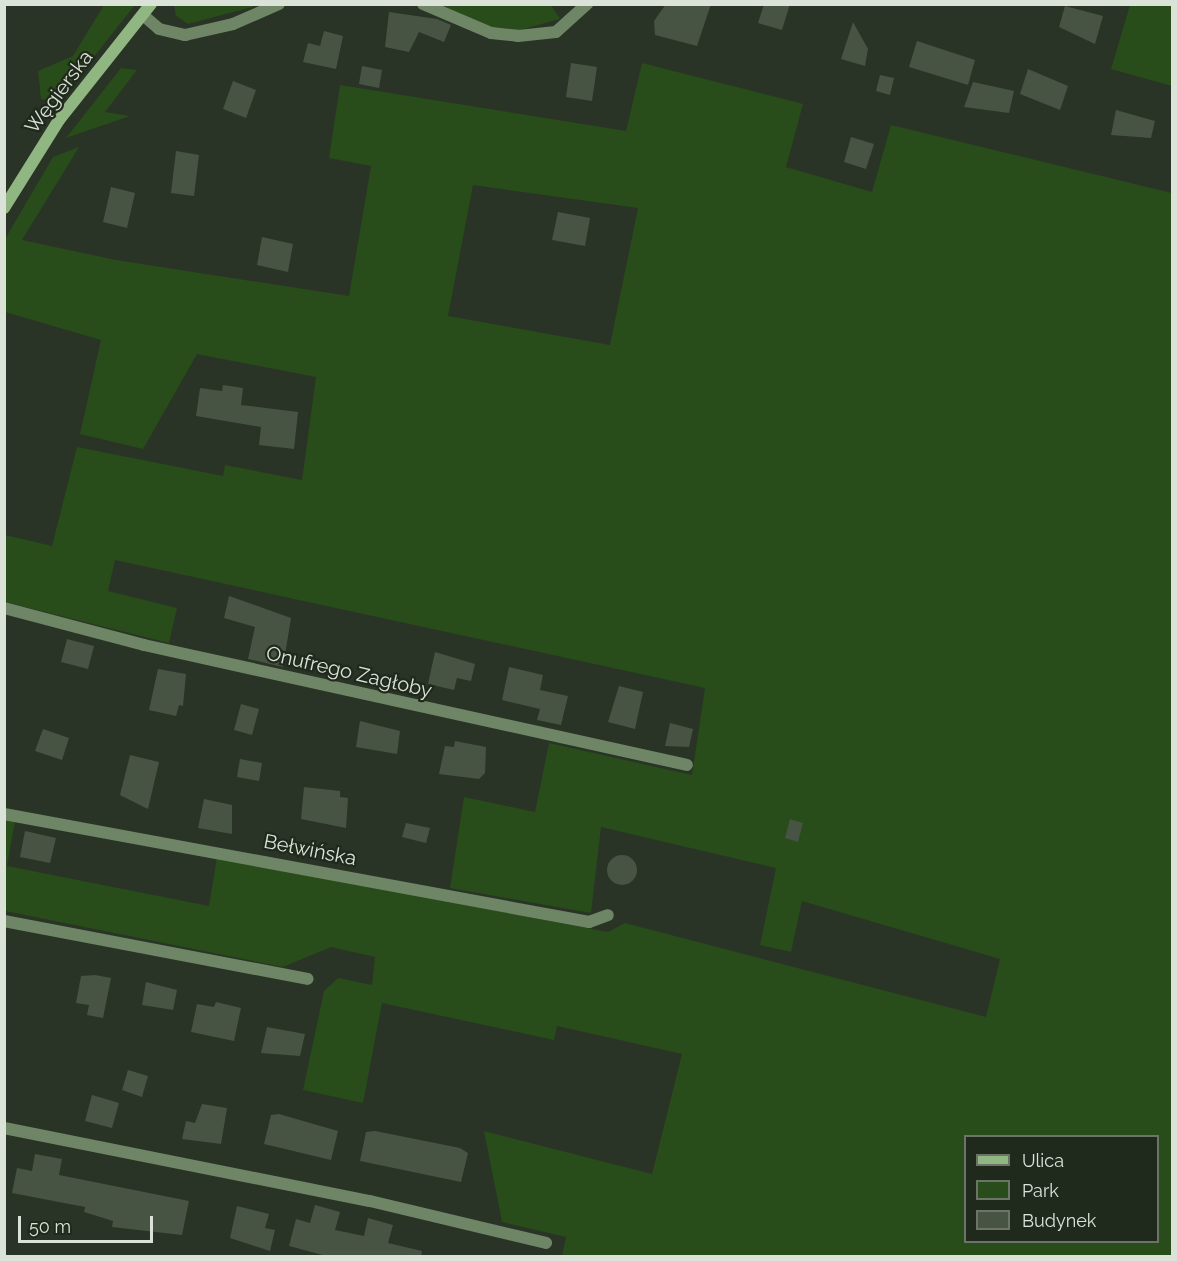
<!DOCTYPE html>
<html>
<head>
<meta charset="utf-8">
<style>
  body { margin:0 }
  #map { position:relative; width:1177px; height:1261px; overflow:hidden; background:#293426; font-family:Raleway,sans-serif }
  div>[style] { position:absolute }
  [style*='--x'] { left:calc(var(--x)*1px); top:calc(var(--y)*1px); width:calc(var(--w)*1px); rotate:calc(var(--a)*1deg) }
  .green>* { inset:0; background:#284c1a }
  .building>* { inset:0; background:#475343 }
  .round { border-radius:50% }
  .street>* { height:12px; margin:-6px; padding:0 6px; transform-origin:6px; border-radius:6px; background:#6e8666 }
  .secondary>* { height:12px; margin:-6px; padding:0 6px; transform-origin:6px; border-radius:6px; background:#90b782 }
  span { translate:-50% -50%; white-space:nowrap; text-align:center; line-height:1.15; -webkit-text-stroke:4.5px #202a1c; paint-order:stroke }
  .street-label { font-size:20px; color:#dbe2d8 }
  .frame { position:absolute; inset:0; border:6px solid #dbe2d8; pointer-events:none }
  .legend { position:absolute; left:964px; top:1135px; width:195px; height:108px; box-sizing:border-box; background:#202a1c; border:2px solid #6b7467; margin:0; padding:8px 10px; list-style:none; font-size:18px; color:#dbe2d8 }
  .legend li { display:flex; align-items:center; gap:12px; height:30px }
  .legend b { width:30px; border:2px solid #6b7467 }
  .scale { position:absolute; left:18px; top:1216px; width:135px; height:27px; box-sizing:border-box; border:3px solid #dbe2d8; border-top:0; padding-left:8px; font-size:18px; line-height:21px; white-space:nowrap; color:#dbe2d8; -webkit-text-stroke:4px #202a1c; paint-order:stroke }
</style>
</head>
<body>
<div id="map">
  <div class="green">
    <i style="clip-path:polygon(104px 5px,135px 5px,57px 103px,41px 99px,38px 71px,73px 56px)"></i>
    <i style="clip-path:polygon(174px 5px,174px 4px,260px 5px,188px 24px,176px 16px)"></i>
    <i style="clip-path:polygon(432px 5px,551px 5px,560px 19px,516px 31px,495px 29px)"></i>
    <i style="clip-path:polygon(1130px 5px,1172px 5px,1172px 86px,1111px 69px)"></i>
    <i style="clip-path:polygon(evenodd,642px 63px,803px 104px,786px 167px,872px 192px,891px 125px,1172px 193px,1172px 1256px,562px 1256px,566px 1237px,502px 1222px,484px 1131px,652px 1174px,682px 1054px,557px 1026px,554px 1040px,382px 1003px,363px 1103px,303px 1090px,324px 991px,338px 978px,372px 985px,375px 957px,331px 947px,283px 967px,5px 911px,5px 818px,15px 821px,7px 866px,209px 906px,217px 857px,608px 932px,625px 923px,986px 1017px,1000px 959px,802px 901px,791px 952px,760px 945px,776px 868px,601px 827px,591px 913px,450px 888px,464px 797px,535px 812px,549px 743px,692px 775px,705px 688px,115px 560px,108px 591px,177px 608px,169px 643px,5px 602px,5px 535px,52px 546px,77px 447px,223px 476px,225px 465px,302px 480px,316px 377px,197px 354px,143px 449px,80px 434px,101px 340px,5px 312px,5px 239px,53px 157px,79px 147px,22px 240px,116px 260px,349px 296px,371px 166px,329px 158px,340px 85px,626px 131px,642px 63px,473px 185px,638px 208px,610px 345px,448px 316px,473px 185px,642px 63px,966px 1136px,1158px 1136px,1158px 1242px,966px 1242px,966px 1136px)"></i>
    <i style="clip-path:polygon(121px 68px,137px 70px,105px 112px,130px 116px,66px 138px)"></i>
  </div>
  <div class="building">
    <i style="clip-path:polygon(666px 4px,711px 4px,697px 46px,655px 35px,654px 21px)"></i>
    <i style="clip-path:polygon(764px 4px,790px 4px,782px 30px,758px 23px)"></i>
    <i style="clip-path:polygon(1065px 6px,1103px 16px,1095px 44px,1059px 27px)"></i>
    <i style="clip-path:polygon(389px 12px,437px 19px,451px 25px,444px 42px,419px 32px,409px 52px,385px 47px)"></i>
    <i style="clip-path:polygon(853px 22px,868px 49px,865px 66px,841px 59px)"></i>
    <i style="clip-path:polygon(324px 31px,343px 36px,336px 69px,303px 62px,308px 43px,320px 46px)"></i>
    <i style="clip-path:polygon(917px 41px,975px 60px,968px 85px,909px 67px)"></i>
    <i style="clip-path:polygon(571px 63px,597px 67px,592px 101px,566px 97px)"></i>
    <i style="clip-path:polygon(362px 66px,382px 70px,379px 88px,359px 84px)"></i>
    <i style="clip-path:polygon(1028px 69px,1068px 86px,1060px 110px,1020px 94px)"></i>
    <i style="clip-path:polygon(880px 75px,894px 78px,890px 95px,876px 91px)"></i>
    <i style="clip-path:polygon(233px 81px,256px 90px,246px 118px,223px 109px)"></i>
    <i style="clip-path:polygon(973px 82px,1014px 91px,1009px 113px,964px 107px)"></i>
    <i style="clip-path:polygon(1116px 110px,1155px 121px,1151px 138px,1111px 135px)"></i>
    <i style="clip-path:polygon(851px 137px,874px 144px,866px 169px,844px 162px)"></i>
    <i style="clip-path:polygon(176px 151px,199px 155px,194px 196px,171px 193px)"></i>
    <i style="clip-path:polygon(111px 187px,135px 193px,127px 228px,103px 222px)"></i>
    <i style="clip-path:polygon(558px 212px,590px 218px,585px 246px,552px 240px)"></i>
    <i style="clip-path:polygon(262px 237px,293px 244px,288px 272px,257px 265px)"></i>
    <i style="clip-path:polygon(223px 385px,243px 388px,241px 405px,298px 412px,294px 449px,259px 445px,261px 427px,196px 416px,200px 388px,222px 391px)"></i>
    <i style="clip-path:polygon(229px 596px,291px 618px,283px 667px,248px 659px,255px 627px,224px 618px)"></i>
    <i style="clip-path:polygon(67px 639px,94px 646px,88px 669px,61px 662px)"></i>
    <i style="clip-path:polygon(435px 652px,475px 664px,471px 681px,457px 678px,454px 690px,428px 684px)"></i>
    <i style="clip-path:polygon(509px 667px,543px 675px,540px 690px,568px 696px,561px 725px,537px 720px,540px 709px,502px 700px)"></i>
    <i style="clip-path:polygon(158px 669px,186px 674px,183px 706px,179px 705px,176px 716px,149px 710px)"></i>
    <i style="clip-path:polygon(619px 686px,643px 692px,635px 729px,608px 722px)"></i>
    <i style="clip-path:polygon(241px 704px,259px 709px,252px 735px,234px 730px)"></i>
    <i style="clip-path:polygon(360px 721px,400px 731px,397px 754px,356px 747px)"></i>
    <i style="clip-path:polygon(670px 723px,693px 729px,689px 747px,665px 746px)"></i>
    <i style="clip-path:polygon(43px 729px,69px 738px,62px 760px,35px 751px)"></i>
    <i style="clip-path:polygon(455px 741px,486px 747px,485px 773px,479px 779px,439px 774px,445px 746px,454px 747px)"></i>
    <i style="clip-path:polygon(130px 755px,159px 762px,148px 809px,120px 795px)"></i>
    <i style="clip-path:polygon(240px 759px,262px 763px,259px 781px,237px 777px)"></i>
    <i style="clip-path:polygon(304px 787px,340px 791px,340px 797px,348px 798px,346px 828px,301px 819px)"></i>
    <i style="clip-path:polygon(204px 799px,232px 805px,232px 834px,198px 828px)"></i>
    <i style="clip-path:polygon(790px 819px,803px 823px,798px 842px,785px 838px)"></i>
    <i style="clip-path:polygon(406px 823px,430px 828px,426px 843px,402px 837px)"></i>
    <i style="clip-path:polygon(25px 831px,56px 838px,50px 863px,20px 857px)"></i>
    <i class="round" style="left:607px;top:855px;width:30px;height:30px"></i>
    <i style="clip-path:polygon(95px 975px,111px 978px,103px 1018px,87px 1015px,89px 1005px,76px 1003px,81px 976px)"></i>
    <i style="clip-path:polygon(146px 982px,177px 990px,173px 1010px,142px 1005px)"></i>
    <i style="clip-path:polygon(216px 1002px,241px 1008px,234px 1041px,191px 1032px,197px 1004px,214px 1007px)"></i>
    <i style="clip-path:polygon(267px 1027px,305px 1034px,300px 1056px,261px 1053px)"></i>
    <i style="clip-path:polygon(128px 1070px,148px 1076px,142px 1097px,122px 1090px)"></i>
    <i style="clip-path:polygon(92px 1095px,119px 1103px,112px 1128px,85px 1121px)"></i>
    <i style="clip-path:polygon(202px 1104px,227px 1108px,221px 1144px,182px 1139px,186px 1121px,195px 1123px)"></i>
    <i style="clip-path:polygon(279px 1114px,338px 1131px,331px 1160px,264px 1144px,271px 1115px)"></i>
    <i style="clip-path:polygon(375px 1131px,460px 1148px,468px 1153px,461px 1182px,360px 1161px,366px 1132px)"></i>
    <i style="clip-path:polygon(35px 1154px,62px 1159px,59px 1175px,189px 1201px,182px 1235px,112px 1227px,113px 1221px,84px 1212px,85px 1207px,12px 1193px,17px 1168px,32px 1171px)"></i>
    <i style="clip-path:polygon(315px 1205px,340px 1212px,335px 1230px,364px 1236px,368px 1218px,393px 1225px,388px 1243px,422px 1251px,421px 1257px,330px 1257px,289px 1246px,296px 1219px,310px 1223px)"></i>
    <i style="clip-path:polygon(237px 1206px,269px 1214px,265px 1228px,275px 1230px,270px 1251px,230px 1238px)"></i>
  </div>
  <div class="street">
    <i style="--x:423;--y:4;--w:74;--a:23.1"></i>
    <i style="--x:491;--y:33;--w:27;--a:6"></i>
    <i style="--x:518;--y:36;--w:38;--a:-6"></i>
    <i style="--x:556;--y:32;--w:42;--a:-42.1"></i>
    <i style="--x:143;--y:15;--w:21;--a:41"></i>
    <i style="--x:159;--y:29;--w:27;--a:13"></i>
    <i style="--x:185;--y:35;--w:49;--a:-12.9"></i>
    <i style="--x:233;--y:24;--w:50;--a:-23.5"></i>
    <i style="--x:4;--y:608;--w:145;--a:14.8"></i>
    <i style="--x:144;--y:645;--w:556;--a:12.46"></i>
    <i style="--x:4;--y:814;--w:595;--a:10.46"></i>
    <i style="--x:589;--y:922;--w:20;--a:-20"></i>
    <i style="--x:4;--y:921;--w:309;--a:10.8"></i>
    <i style="--x:4;--y:1128;--w:373;--a:11.3"></i>
    <i style="--x:370;--y:1201;--w:181;--a:13.4"></i>
  </div>
  <div class="secondary">
    <i style="--x:4;--y:208;--w:104;--a:-58"></i>
    <i style="--x:59;--y:120;--w:148;--a:-51.6"></i>
  </div>
  <div class="street-label">
    <span style="left:59px;top:92px;rotate:-53deg">Węgierska</span>
    <span style="left:349px;top:672px;rotate:13deg">Onufrego Zagłoby</span>
    <span style="left:310px;top:850px;rotate:11deg">Bełwińska</span>
  </div>
  <div class="frame"></div>
  <ul class="legend">
  <li><b style="height:8px;background:#90b782"></b>Ulica</li>
  <li><b style="height:16px;background:#284c1a"></b>Park</li>
  <li><b style="height:16px;background:#475343"></b>Budynek</li>
  </ul>
  <div class="scale">50 m</div>
</div>
</body>
</html>
